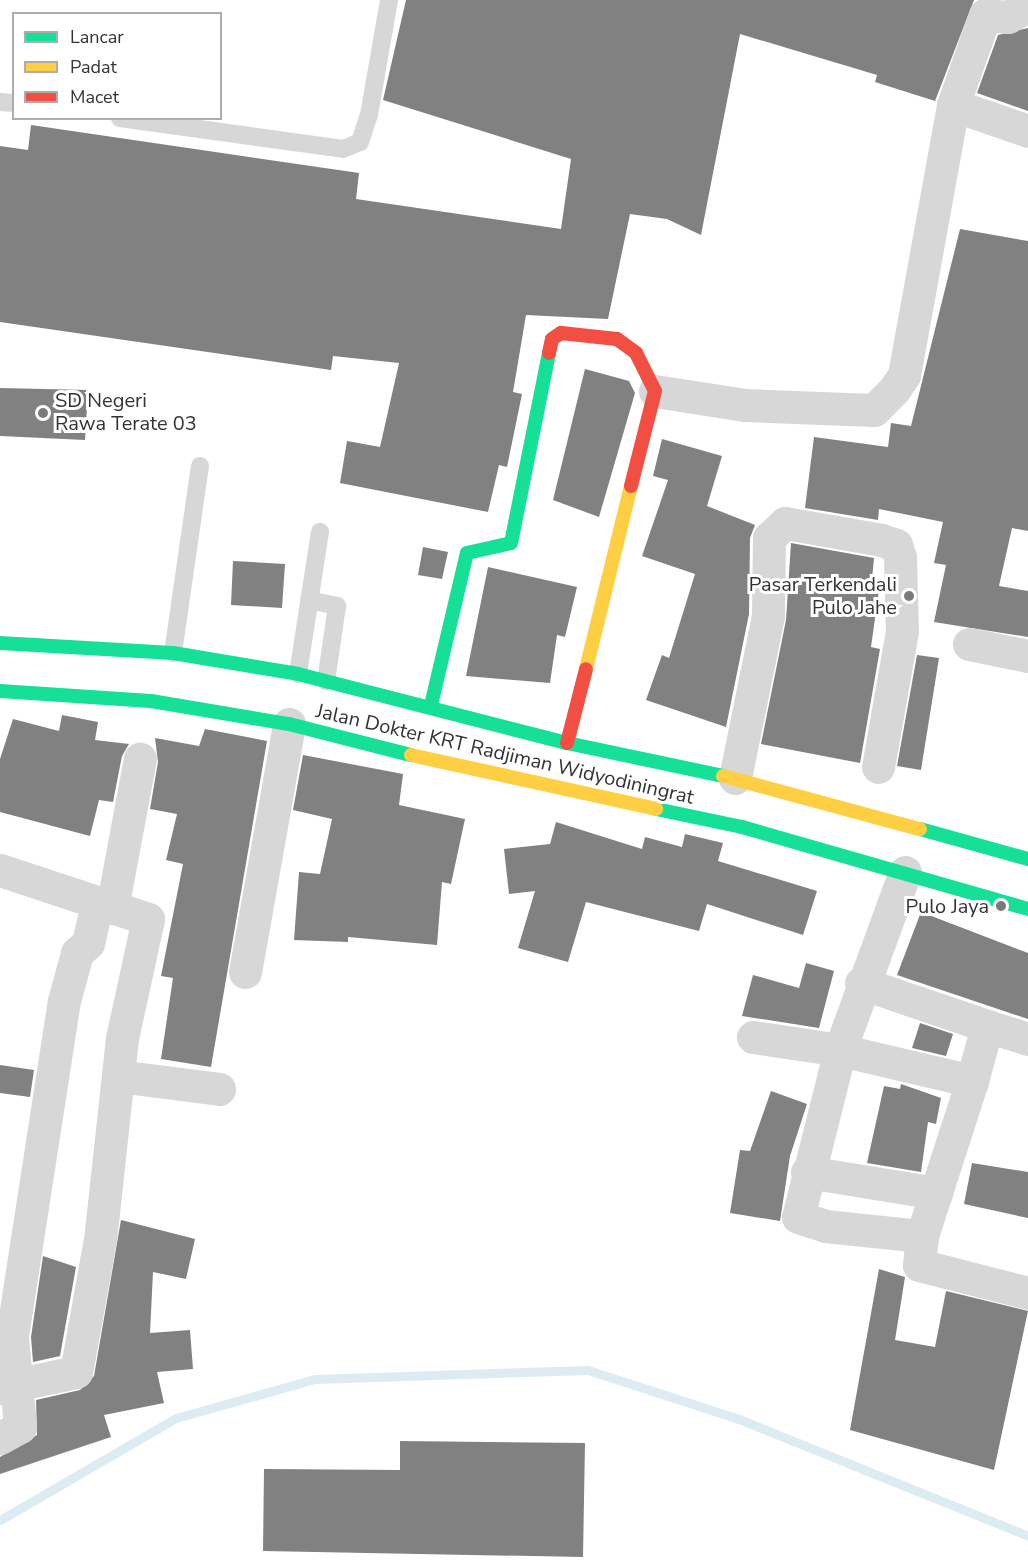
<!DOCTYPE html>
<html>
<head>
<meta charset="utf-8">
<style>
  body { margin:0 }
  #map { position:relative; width:1028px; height:1561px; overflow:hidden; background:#fff; font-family:"Nunito Sans",sans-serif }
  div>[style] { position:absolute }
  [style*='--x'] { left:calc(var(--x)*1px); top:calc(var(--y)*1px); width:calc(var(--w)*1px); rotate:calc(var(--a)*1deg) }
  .stream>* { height:9px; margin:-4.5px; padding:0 4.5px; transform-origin:4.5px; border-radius:4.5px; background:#ddebf3 }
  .building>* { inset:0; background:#818181 }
  .lane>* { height:18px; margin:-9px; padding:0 9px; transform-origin:9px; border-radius:9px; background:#d7d7d7 }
  .street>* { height:33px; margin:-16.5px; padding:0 16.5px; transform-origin:16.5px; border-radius:16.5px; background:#d7d7d7 }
  .fast>* { height:14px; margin:-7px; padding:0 7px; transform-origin:7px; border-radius:7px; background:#16e098 }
  .slow>* { height:14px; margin:-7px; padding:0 7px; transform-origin:7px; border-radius:7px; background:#ffcf43 }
  .jam>* { height:14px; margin:-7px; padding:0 7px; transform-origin:7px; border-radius:7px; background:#f24e42 }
  .dots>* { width:16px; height:16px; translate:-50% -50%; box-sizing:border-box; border:3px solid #fff; border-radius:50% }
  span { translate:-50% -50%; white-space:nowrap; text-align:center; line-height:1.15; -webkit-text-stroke:6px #fff; paint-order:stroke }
  .poi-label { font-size:20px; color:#333 }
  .left { translate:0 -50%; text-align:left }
  .right { translate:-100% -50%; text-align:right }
  .street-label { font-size:20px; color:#333 }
  .legend { position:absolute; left:12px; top:12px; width:210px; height:108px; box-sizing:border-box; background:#fff; border:2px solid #adadad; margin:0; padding:8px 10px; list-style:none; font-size:18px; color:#333 }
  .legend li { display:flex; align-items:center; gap:12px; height:30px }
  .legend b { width:30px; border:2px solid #adadad }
</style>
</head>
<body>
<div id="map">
  <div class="stream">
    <i style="--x:0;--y:1520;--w:203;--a:-30.1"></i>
    <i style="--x:176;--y:1418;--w:144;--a:-15.7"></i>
    <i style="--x:315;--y:1379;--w:273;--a:-1.9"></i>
    <i style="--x:588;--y:1370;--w:159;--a:18"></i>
    <i style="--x:739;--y:1419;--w:312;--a:22"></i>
  </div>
  <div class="building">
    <i style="clip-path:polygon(406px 0,974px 0,935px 101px,875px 82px,877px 75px,740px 34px,701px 235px,667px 219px,630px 214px,608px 319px,526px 315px,513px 392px,522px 394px,507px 467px,499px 465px,488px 512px,340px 483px,347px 441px,380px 447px,399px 363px,333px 356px,331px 370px,0 322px,0 146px,28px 150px,31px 125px,359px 173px,356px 199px,561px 229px,571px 159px,383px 100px)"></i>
    <i style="clip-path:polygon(1028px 28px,1028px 111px,977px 93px,998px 35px)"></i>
    <i style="clip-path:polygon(960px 229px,1028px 241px,1028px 531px,1012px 528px,999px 586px,1028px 591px,1028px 637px,934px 622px,946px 565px,934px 563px,943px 522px,879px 509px,878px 520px,805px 508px,814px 437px,888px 447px,891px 423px,911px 426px)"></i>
    <i style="clip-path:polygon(585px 369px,629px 381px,635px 393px,599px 517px,553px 500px)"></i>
    <i style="clip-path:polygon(0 388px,88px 390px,85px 440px,0 436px)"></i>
    <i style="clip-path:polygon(662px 439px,722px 456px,707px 506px,755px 525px,750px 538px,749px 614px,726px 727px,646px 700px,662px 655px,669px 658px,695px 574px,642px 556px,668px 480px,653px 476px)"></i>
    <i style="clip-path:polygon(791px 543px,874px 558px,871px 589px,879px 590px,871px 647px,880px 649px,860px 763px,761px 744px,786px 620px)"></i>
    <i style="clip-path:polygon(423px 547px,448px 552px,442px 579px,418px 575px)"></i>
    <i style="clip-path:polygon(233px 561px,285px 564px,282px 608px,231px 605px)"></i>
    <i style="clip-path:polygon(488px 567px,577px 587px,565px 637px,557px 635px,550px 683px,466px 676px)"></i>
    <i style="clip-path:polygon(917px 655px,939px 658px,921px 770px,897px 766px)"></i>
    <i style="clip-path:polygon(62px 715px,98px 722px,95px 740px,129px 744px,122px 756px,113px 802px,99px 800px,90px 836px,0 812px,0 759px,13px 719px,59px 731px)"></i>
    <i style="clip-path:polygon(205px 729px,267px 741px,211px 1067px,161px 1059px,173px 978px,161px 976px,183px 864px,166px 860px,177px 814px,150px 809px,158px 762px,155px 738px,199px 746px)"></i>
    <i style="clip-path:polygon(303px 755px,403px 774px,399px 805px,465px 819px,451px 884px,442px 882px,437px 945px,348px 937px,348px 942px,294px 940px,299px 872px,320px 874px,332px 819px,293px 810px)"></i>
    <i style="clip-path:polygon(556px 822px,642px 849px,645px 837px,682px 847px,685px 834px,723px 843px,718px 861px,817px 891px,803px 935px,707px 904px,699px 931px,586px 902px,568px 962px,518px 948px,535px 891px,509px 894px,504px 849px,550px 844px)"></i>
    <i style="clip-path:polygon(921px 912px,1028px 953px,1028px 1019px,897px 975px)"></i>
    <i style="clip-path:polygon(806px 963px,834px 971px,819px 1028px,742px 1016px,753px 975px,799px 988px)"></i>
    <i style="clip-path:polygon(920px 1023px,953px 1034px,946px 1056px,912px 1048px)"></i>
    <i style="clip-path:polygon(0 1065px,34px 1070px,30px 1097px,0 1093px)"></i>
    <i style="clip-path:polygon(901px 1084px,941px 1098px,936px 1124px,928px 1122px,921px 1172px,867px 1163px,884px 1086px,900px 1089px)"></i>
    <i style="clip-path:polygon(771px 1091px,807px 1104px,790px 1156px,780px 1221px,730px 1213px,740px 1150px,750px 1151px)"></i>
    <i style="clip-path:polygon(972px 1163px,1028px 1172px,1028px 1218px,964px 1204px)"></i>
    <i style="clip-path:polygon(121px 1220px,195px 1239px,186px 1279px,153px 1272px,150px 1333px,190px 1330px,193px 1369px,157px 1372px,164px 1403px,104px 1415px,111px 1437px,0 1474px,0 1457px,37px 1435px,36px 1400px,80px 1390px,94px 1376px)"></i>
    <i style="clip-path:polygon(43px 1256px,76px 1267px,60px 1356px,33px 1362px,31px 1337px)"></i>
    <i style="clip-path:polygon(879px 1269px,905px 1277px,895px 1340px,935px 1347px,946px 1291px,1028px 1311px,994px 1470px,850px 1430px)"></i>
    <i style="clip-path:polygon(400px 1441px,585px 1443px,583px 1557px,263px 1551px,264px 1469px,400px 1470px)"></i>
  </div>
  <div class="lane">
    <i style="--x:0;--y:102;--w:14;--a:4"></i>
    <i style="--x:120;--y:118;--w:225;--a:7.9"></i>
    <i style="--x:343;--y:149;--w:18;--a:-22"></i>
    <i style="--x:360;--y:142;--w:28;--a:-72"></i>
    <i style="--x:369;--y:115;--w:117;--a:-80.1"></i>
    <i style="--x:309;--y:600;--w:29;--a:12"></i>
    <i style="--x:337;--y:606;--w:76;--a:98.3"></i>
    <i style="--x:173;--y:653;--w:189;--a:-81.8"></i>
    <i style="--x:298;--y:674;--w:144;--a:-81.2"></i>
  </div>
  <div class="street">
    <i style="--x:953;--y:105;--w:79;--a:19.1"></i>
    <i style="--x:655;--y:391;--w:90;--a:8.9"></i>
    <i style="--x:744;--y:405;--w:130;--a:2.2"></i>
    <i style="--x:874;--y:410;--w:28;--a:-45"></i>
    <i style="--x:894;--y:390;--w:18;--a:-56"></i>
    <i style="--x:904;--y:375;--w:274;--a:-79.7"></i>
    <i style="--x:953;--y:105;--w:96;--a:-70.4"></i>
    <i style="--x:985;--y:15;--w:23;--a:5"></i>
    <i style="--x:1008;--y:17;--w:15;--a:-28"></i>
    <i style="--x:1021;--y:10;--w:10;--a:-73"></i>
    <i style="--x:969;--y:644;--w:60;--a:11.5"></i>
    <i style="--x:735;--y:778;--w:165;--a:-78.5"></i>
    <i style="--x:768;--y:616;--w:78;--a:-89.3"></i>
    <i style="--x:769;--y:538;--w:22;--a:-43"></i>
    <i style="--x:785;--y:523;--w:97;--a:10"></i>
    <i style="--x:881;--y:540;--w:16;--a:18"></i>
    <i style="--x:896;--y:545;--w:13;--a:72"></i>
    <i style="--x:900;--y:557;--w:74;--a:88.5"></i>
    <i style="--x:902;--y:631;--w:138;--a:100"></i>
    <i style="--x:0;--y:870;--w:156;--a:18.3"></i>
    <i style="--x:148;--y:919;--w:122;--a:102.3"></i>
    <i style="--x:122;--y:1038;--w:202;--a:96.2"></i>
    <i style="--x:100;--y:1239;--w:135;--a:100.2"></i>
    <i style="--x:76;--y:1372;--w:78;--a:168.1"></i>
    <i style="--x:905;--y:872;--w:189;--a:110.1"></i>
    <i style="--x:840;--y:1050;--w:136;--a:13.2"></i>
    <i style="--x:972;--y:1081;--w:163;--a:107.9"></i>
    <i style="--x:922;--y:1236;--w:29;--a:96"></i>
    <i style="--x:919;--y:1265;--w:113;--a:14.4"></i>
    <i style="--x:112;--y:908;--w:152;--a:-79.4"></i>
    <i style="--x:245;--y:972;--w:252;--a:-79.9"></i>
    <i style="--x:861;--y:983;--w:133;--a:18.8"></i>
    <i style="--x:753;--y:1037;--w:88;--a:8.5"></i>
    <i style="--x:840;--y:1050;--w:172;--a:104.1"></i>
    <i style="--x:798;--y:1217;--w:28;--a:18"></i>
    <i style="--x:825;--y:1226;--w:98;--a:5.9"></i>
    <i style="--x:118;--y:1076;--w:102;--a:7.3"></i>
    <i style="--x:972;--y:1081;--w:57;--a:-74.7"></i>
    <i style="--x:987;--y:1026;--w:43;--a:17.6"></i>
    <i style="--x:807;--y:1172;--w:131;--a:9.2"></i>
    <i style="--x:0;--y:1438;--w:23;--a:-29"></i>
    <i style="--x:20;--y:1427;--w:91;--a:-95"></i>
    <i style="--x:12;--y:1336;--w:339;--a:-81.2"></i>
    <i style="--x:64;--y:1001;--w:50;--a:-74.8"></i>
    <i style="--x:77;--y:953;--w:15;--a:-42"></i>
    <i style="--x:88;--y:943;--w:40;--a:-77"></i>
  </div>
  <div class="fast">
    <i style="--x:0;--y:643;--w:173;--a:3.3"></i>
    <i style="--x:173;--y:653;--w:127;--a:9.5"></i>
    <i style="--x:298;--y:674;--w:278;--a:14.4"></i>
    <i style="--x:567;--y:743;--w:159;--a:11.9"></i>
    <i style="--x:0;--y:691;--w:151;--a:3.8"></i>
    <i style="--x:151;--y:701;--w:140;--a:9.5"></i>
    <i style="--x:289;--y:724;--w:126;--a:14.3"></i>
    <i style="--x:431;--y:705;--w:156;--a:-76.7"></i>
    <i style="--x:467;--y:553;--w:45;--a:-12.8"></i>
    <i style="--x:511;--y:543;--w:194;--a:-78.7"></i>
    <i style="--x:656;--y:809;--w:88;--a:11.8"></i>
    <i style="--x:742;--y:827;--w:298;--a:16"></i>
    <i style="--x:920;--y:829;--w:112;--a:15.5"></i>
  </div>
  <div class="slow">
    <i style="--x:586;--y:669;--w:188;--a:-76.2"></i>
    <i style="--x:411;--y:755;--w:251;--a:12.4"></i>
    <i style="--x:723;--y:776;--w:204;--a:15.1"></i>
  </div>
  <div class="jam">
    <i style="--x:549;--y:353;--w:14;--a:-78"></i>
    <i style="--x:552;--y:339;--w:11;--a:-34"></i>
    <i style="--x:561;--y:333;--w:56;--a:6.1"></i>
    <i style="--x:617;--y:339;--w:24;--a:36"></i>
    <i style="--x:636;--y:353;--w:42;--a:63.4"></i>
    <i style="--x:655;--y:391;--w:98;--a:104.2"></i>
    <i style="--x:567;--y:743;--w:76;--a:-75.6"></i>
  </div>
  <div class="dots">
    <i style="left:43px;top:413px;background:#7a7a7a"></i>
    <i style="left:909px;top:596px;background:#7a7a7a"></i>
    <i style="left:1001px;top:906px;background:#7a7a7a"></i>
  </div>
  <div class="poi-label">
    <span class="left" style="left:55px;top:412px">SD Negeri<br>Rawa Terate 03</span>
    <span class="right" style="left:897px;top:596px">Pasar Terkendali<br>Pulo Jahe</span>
    <span class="right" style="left:989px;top:906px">Pulo Jaya</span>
  </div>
  <div class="street-label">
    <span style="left:505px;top:754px;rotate:13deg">Jalan Dokter KRT Radjiman Widyodiningrat</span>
  </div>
  <ul class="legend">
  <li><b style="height:8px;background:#16e098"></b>Lancar</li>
  <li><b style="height:8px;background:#ffcf43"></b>Padat</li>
  <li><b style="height:8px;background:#f24e42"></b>Macet</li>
  </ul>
</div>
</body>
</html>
